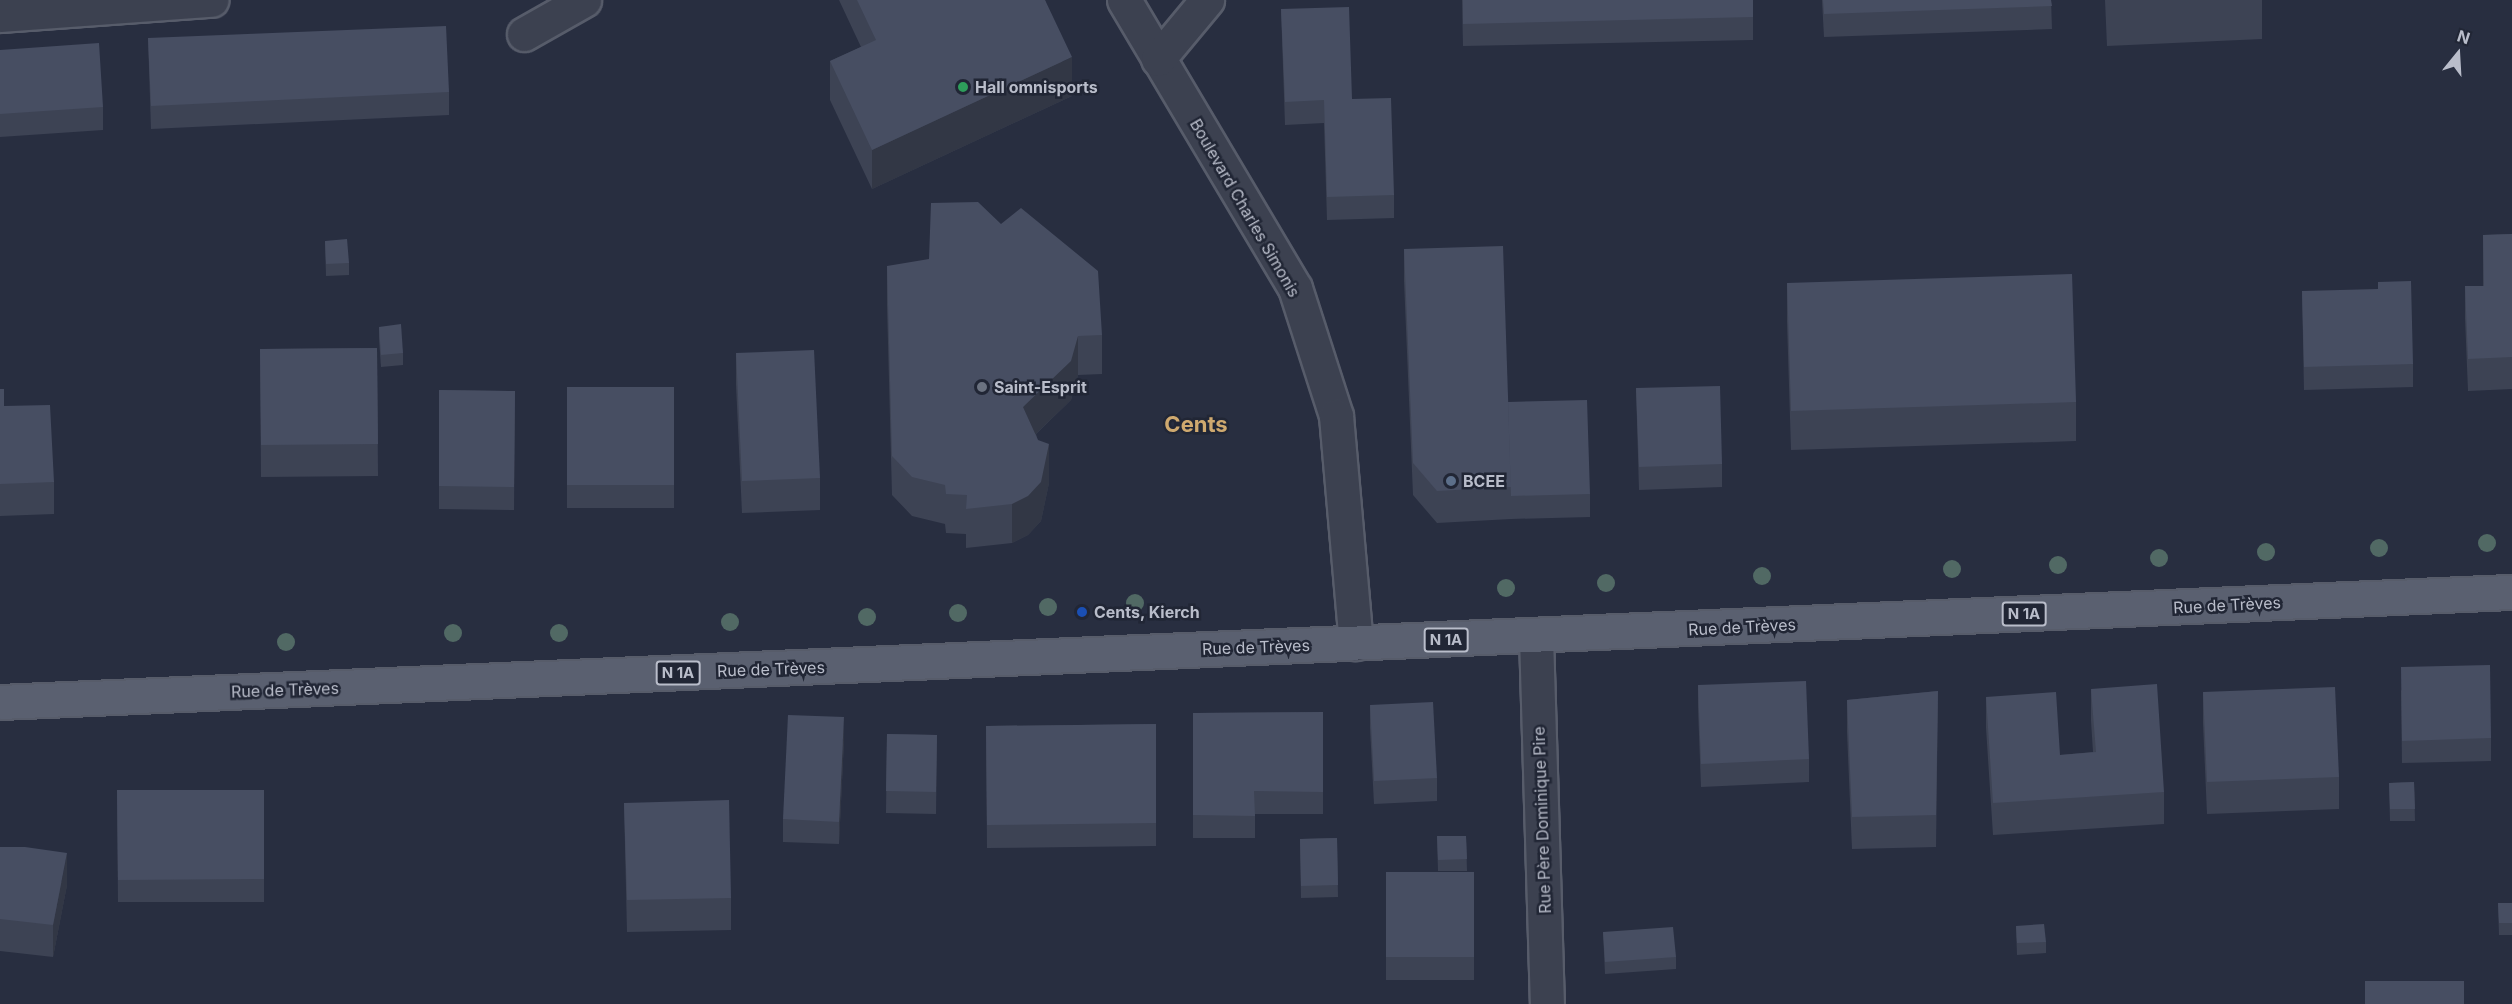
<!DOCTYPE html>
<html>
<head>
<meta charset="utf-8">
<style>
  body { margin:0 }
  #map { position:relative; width:2512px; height:1004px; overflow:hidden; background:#282e40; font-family:Inter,sans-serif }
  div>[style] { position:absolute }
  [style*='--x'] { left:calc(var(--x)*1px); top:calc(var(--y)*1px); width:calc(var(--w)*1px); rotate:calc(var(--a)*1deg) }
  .roads { filter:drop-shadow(2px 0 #575c6a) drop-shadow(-2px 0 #575c6a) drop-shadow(0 2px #575c6a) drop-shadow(0 -2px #575c6a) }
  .minor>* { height:33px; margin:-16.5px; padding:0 16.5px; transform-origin:16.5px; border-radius:16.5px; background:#3c4150 }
  .major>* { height:33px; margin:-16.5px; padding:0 16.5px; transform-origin:16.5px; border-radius:16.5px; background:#5a6070 }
  .trees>* { width:18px; height:18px; margin:-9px; border-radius:50%; background:#516964 }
  .wall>* { inset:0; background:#3d4354 }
  .shaded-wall>* { inset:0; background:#323745 }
  .building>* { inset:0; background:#474e62 }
  .dots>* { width:16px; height:16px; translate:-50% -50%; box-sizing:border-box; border:3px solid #212635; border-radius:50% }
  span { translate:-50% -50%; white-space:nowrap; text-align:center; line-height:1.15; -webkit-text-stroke:5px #212635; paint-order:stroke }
  .shield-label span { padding:2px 4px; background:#212635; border:2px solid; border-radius:4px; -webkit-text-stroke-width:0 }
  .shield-label { font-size:15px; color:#b9bdca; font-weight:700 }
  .poi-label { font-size:16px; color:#b9bdca; font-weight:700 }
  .left { translate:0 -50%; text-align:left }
  .street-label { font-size:16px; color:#b9bdca }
  .district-label { font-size:22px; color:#cfa96f; font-weight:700 }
  .north { position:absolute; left:2428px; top:24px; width:60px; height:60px; -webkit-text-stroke:4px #212635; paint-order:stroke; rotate:18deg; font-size:16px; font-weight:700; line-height:24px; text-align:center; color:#b9bdca }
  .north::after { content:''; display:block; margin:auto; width:21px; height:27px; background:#b9bdca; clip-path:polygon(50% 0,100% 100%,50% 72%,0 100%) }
</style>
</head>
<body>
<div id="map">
  <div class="roads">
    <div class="minor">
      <i style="--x:1124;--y:0;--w:335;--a:59.3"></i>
      <i style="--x:1295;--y:288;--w:134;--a:72.2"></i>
      <i style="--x:1336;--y:416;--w:228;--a:85"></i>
      <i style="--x:0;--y:15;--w:212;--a:-4.1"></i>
      <i style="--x:524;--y:34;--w:69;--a:-29.5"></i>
      <i style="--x:1158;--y:59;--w:77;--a:-50.3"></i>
      <i style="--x:1536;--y:636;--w:368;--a:88.3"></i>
    </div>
    <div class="major">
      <i style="--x:0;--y:702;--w:2514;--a:-2.51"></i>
    </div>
  </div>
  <div class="trees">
    <i style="left:2487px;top:543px"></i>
    <i style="left:2379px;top:548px"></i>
    <i style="left:2266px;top:552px"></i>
    <i style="left:2159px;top:558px"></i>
    <i style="left:2058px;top:565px"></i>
    <i style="left:1952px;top:569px"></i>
    <i style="left:1762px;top:576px"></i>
    <i style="left:1606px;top:583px"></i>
    <i style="left:1506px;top:588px"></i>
    <i style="left:1135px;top:603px"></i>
    <i style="left:1048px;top:607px"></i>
    <i style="left:958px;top:613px"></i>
    <i style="left:867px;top:617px"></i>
    <i style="left:730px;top:622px"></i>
    <i style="left:453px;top:633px"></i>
    <i style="left:559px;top:633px"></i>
    <i style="left:286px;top:642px"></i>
  </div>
  <div class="wall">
    <i style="clip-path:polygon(839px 0,1045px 0,1072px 96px,872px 189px,830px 100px,830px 61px,861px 47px)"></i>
    <i style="clip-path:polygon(1462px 0,1753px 0,1753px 40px,1463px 46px)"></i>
    <i style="clip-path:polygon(1822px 0,2051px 0,2052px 29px,1824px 37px)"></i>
    <i style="clip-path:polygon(2105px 0,2262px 0,2262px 39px,2107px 46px)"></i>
    <i style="clip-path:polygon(1281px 9px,1352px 99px,1394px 195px,1394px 218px,1327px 220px,1324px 123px,1285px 125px)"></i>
    <i style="clip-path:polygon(148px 38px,449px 92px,449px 115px,151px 129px)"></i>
    <i style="clip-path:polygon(0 50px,103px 107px,103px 130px,0 137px)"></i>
    <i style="clip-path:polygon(2512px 234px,2512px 389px,2468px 391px,2465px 318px,2465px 286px,2483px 286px,2483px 235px)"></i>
    <i style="clip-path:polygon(325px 241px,349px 263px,349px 275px,326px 276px)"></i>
    <i style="clip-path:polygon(1404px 249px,1508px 402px,1590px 494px,1590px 517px,1511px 519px,1437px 523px,1413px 495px,1404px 281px)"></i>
    <i style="clip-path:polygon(887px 266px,1102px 335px,1102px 374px,1078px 375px,1071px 400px,1036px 434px,1049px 483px,1041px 521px,1028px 535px,1012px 543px,966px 548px,966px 534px,946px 533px,945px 524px,912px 516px,892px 495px,887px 305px)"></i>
    <i style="clip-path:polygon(1787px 283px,2076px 402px,2076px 441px,1791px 450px,1787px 322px)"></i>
    <i style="clip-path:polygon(2302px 291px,2413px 364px,2413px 387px,2304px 390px)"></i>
    <i style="clip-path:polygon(379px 327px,403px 353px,403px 365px,381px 367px,379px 339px)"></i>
    <i style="clip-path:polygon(377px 348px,378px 476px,261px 477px,260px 349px)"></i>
    <i style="clip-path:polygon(736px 353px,820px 478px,820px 510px,742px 513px,736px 385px)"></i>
    <i style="clip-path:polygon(567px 387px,674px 387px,674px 508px,567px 508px)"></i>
    <i style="clip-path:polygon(1636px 388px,1722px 464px,1722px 487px,1639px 490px)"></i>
    <i style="clip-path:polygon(0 389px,4px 406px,54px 482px,54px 514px,0 516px)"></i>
    <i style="clip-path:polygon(439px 390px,515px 391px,514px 510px,439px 509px)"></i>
    <i style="clip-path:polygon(1698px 685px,1809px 759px,1809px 782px,1701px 787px,1698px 708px)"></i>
    <i style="clip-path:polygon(2091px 689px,2164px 792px,2164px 824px,1993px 835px,1986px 728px,1986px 697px,2060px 755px,2093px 752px,2091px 721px)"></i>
    <i style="clip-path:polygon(2401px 690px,2491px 738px,2491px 761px,2402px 763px)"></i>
    <i style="clip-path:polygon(1938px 691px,1936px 847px,1852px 849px,1847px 732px,1847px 700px)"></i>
    <i style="clip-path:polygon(2203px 692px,2339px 777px,2339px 809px,2207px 814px,2203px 723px)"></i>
    <i style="clip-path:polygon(1370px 705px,1437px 778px,1437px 801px,1374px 804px,1370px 728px)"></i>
    <i style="clip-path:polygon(1323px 712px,1323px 814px,1255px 814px,1255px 838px,1193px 838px,1193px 713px)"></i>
    <i style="clip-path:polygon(1156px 724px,1156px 846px,987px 848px,986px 726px)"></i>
    <i style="clip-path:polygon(887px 734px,937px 735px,936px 814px,886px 813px)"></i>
    <i style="clip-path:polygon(844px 740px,839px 844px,783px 842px,783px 819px)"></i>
    <i style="clip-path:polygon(2414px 782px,2415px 821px,2390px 821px,2389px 783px)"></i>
    <i style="clip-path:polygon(117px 790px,264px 790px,264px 902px,118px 902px)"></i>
    <i style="clip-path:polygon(624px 803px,731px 898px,731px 930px,627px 932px)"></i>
    <i style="clip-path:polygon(1437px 836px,1466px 836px,1467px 871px,1438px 871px)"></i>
    <i style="clip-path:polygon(1337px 838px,1338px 897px,1301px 898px,1300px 839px)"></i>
    <i style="clip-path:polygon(0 847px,67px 885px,53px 957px,0 951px)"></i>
    <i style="clip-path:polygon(1386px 872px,1474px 872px,1474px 980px,1386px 980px)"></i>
    <i style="clip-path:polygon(2498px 903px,2512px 903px,2512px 935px,2499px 935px)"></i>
    <i style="clip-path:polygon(2016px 926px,2046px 942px,2046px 953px,2017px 955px)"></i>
    <i style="clip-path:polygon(1603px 932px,1676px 957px,1676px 969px,1605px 974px)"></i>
  </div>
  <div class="shaded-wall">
    <i style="clip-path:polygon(1072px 57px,1072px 96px,872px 189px,872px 150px)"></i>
    <i style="clip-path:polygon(1078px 336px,1078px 375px,1071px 400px,1023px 446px,1023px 407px)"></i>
    <i style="clip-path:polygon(1049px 444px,1049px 483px,1041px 521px,1028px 535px,1012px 543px,1012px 504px)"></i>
    <i style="clip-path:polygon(844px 717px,844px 740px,839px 844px,839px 822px)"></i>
    <i style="clip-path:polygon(67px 853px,67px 885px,53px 957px,53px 925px)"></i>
  </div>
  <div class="building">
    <i style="clip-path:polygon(857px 0,1045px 0,1072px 57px,872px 150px,830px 61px,876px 40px)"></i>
    <i style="clip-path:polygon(1463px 0,1753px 0,1753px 17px,1463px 24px)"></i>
    <i style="clip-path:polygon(1823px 0,2051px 0,2052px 6px,1824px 14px)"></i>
    <i style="clip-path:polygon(1349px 7px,1352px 99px,1391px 98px,1394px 195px,1327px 197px,1324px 100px,1285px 102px,1281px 9px)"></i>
    <i style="clip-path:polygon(446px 26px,449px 92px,151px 106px,148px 38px)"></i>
    <i style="clip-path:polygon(99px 43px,103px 107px,0 114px,0 50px)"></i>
    <i style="clip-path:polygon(978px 202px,1001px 224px,1021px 208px,1098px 271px,1102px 335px,1078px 336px,1071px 361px,1023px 407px,1038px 440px,1049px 444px,1041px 482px,1028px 496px,1012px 504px,966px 509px,967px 495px,946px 494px,945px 485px,912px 477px,892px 456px,887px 266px,929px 259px,931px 203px)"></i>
    <i style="clip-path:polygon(2512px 234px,2512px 357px,2468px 359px,2465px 286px,2484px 286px,2483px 235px)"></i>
    <i style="clip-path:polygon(347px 239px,349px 263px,326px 264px,325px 241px)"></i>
    <i style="clip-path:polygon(1503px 246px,1511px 487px,1437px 491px,1413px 463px,1404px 249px)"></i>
    <i style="clip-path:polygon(2072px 274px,2076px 402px,1791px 411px,1787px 283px)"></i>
    <i style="clip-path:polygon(2411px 281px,2413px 364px,2304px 367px,2302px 291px,2378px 289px,2378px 282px)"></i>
    <i style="clip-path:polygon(401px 324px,403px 353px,381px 355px,379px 327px)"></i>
    <i style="clip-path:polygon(377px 348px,378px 444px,261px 445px,260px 349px)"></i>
    <i style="clip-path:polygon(814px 350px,820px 478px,742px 481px,736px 353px)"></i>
    <i style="clip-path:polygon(1720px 386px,1722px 464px,1639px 467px,1636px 388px)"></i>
    <i style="clip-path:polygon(567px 387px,674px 387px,674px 485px,567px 485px)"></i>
    <i style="clip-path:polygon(0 389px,4px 389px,4px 406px,50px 405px,54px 482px,0 484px)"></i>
    <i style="clip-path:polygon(439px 390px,515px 391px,514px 487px,439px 486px)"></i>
    <i style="clip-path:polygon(1587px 400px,1590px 494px,1511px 496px,1508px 402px)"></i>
    <i style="clip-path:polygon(2490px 665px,2491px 738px,2402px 741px,2401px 667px)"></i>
    <i style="clip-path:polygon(1806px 681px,1809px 759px,1701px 764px,1698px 685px)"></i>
    <i style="clip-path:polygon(2157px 684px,2164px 792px,1993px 803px,1986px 697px,2056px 692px,2060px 755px,2096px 752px,2091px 689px)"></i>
    <i style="clip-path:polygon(2335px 687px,2339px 777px,2207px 782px,2203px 692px)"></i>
    <i style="clip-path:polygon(1938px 691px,1936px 815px,1852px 817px,1847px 700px)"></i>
    <i style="clip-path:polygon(1433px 702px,1437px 778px,1374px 781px,1370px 705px)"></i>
    <i style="clip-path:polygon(1323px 712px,1323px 792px,1254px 791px,1255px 816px,1193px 815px,1193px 713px)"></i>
    <i style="clip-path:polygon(788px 715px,844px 717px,839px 822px,783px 819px)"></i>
    <i style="clip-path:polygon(1156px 724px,1156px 823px,987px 825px,986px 726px)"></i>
    <i style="clip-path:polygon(887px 734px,937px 735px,936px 792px,886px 791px)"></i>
    <i style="clip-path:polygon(2414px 782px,2415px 809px,2390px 809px,2389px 783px)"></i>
    <i style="clip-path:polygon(117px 790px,264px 790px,264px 879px,118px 880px)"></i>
    <i style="clip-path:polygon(729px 800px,731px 898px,627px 900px,624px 803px)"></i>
    <i style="clip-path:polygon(1437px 836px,1466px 836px,1467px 859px,1438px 860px)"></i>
    <i style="clip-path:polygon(1337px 838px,1338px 885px,1301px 886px,1300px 839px)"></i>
    <i style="clip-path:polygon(0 847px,25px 847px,67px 853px,53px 925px,0 919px)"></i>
    <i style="clip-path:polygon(1386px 872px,1474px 872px,1474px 957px,1386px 957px)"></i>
    <i style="clip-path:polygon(2498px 903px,2512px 903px,2512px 923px,2499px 923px)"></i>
    <i style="clip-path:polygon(2044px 924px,2046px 942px,2017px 943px,2016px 926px)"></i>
    <i style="clip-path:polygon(1673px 927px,1676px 957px,1605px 962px,1603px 932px)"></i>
    <i style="clip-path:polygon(2365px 981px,2464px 981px,2464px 1004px,2365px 1004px)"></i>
  </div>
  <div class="dots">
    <i style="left:963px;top:87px;background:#2e9e5b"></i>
    <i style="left:982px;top:387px;background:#6b7280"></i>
    <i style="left:1451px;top:481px;background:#5c6f8a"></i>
    <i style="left:1082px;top:612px;background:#1a4fb4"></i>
  </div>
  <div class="shield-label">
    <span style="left:2024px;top:614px">N 1A</span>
    <span style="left:1446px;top:640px">N 1A</span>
    <span style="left:678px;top:673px">N 1A</span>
  </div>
  <div class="poi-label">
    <span class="left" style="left:975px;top:87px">Hall omnisports</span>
    <span class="left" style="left:994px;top:387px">Saint-Esprit</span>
    <span class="left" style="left:1463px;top:481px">BCEE</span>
    <span class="left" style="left:1094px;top:612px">Cents, Kierch</span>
  </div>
  <div class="street-label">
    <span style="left:1245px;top:208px;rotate:60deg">Boulevard Charles Simonis</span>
    <span style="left:2227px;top:605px;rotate:-3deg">Rue de Trèves</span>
    <span style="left:1742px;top:627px;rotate:-3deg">Rue de Trèves</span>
    <span style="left:1256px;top:647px;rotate:-2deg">Rue de Trèves</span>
    <span style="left:771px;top:669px;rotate:-2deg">Rue de Trèves</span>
    <span style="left:285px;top:690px;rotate:-2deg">Rue de Trèves</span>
    <span style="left:1542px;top:820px;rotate:-92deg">Rue Père Dominique Pire</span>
  </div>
  <div class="district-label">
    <span style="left:1196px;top:425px">Cents</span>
  </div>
  <div class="north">N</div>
</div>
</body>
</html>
